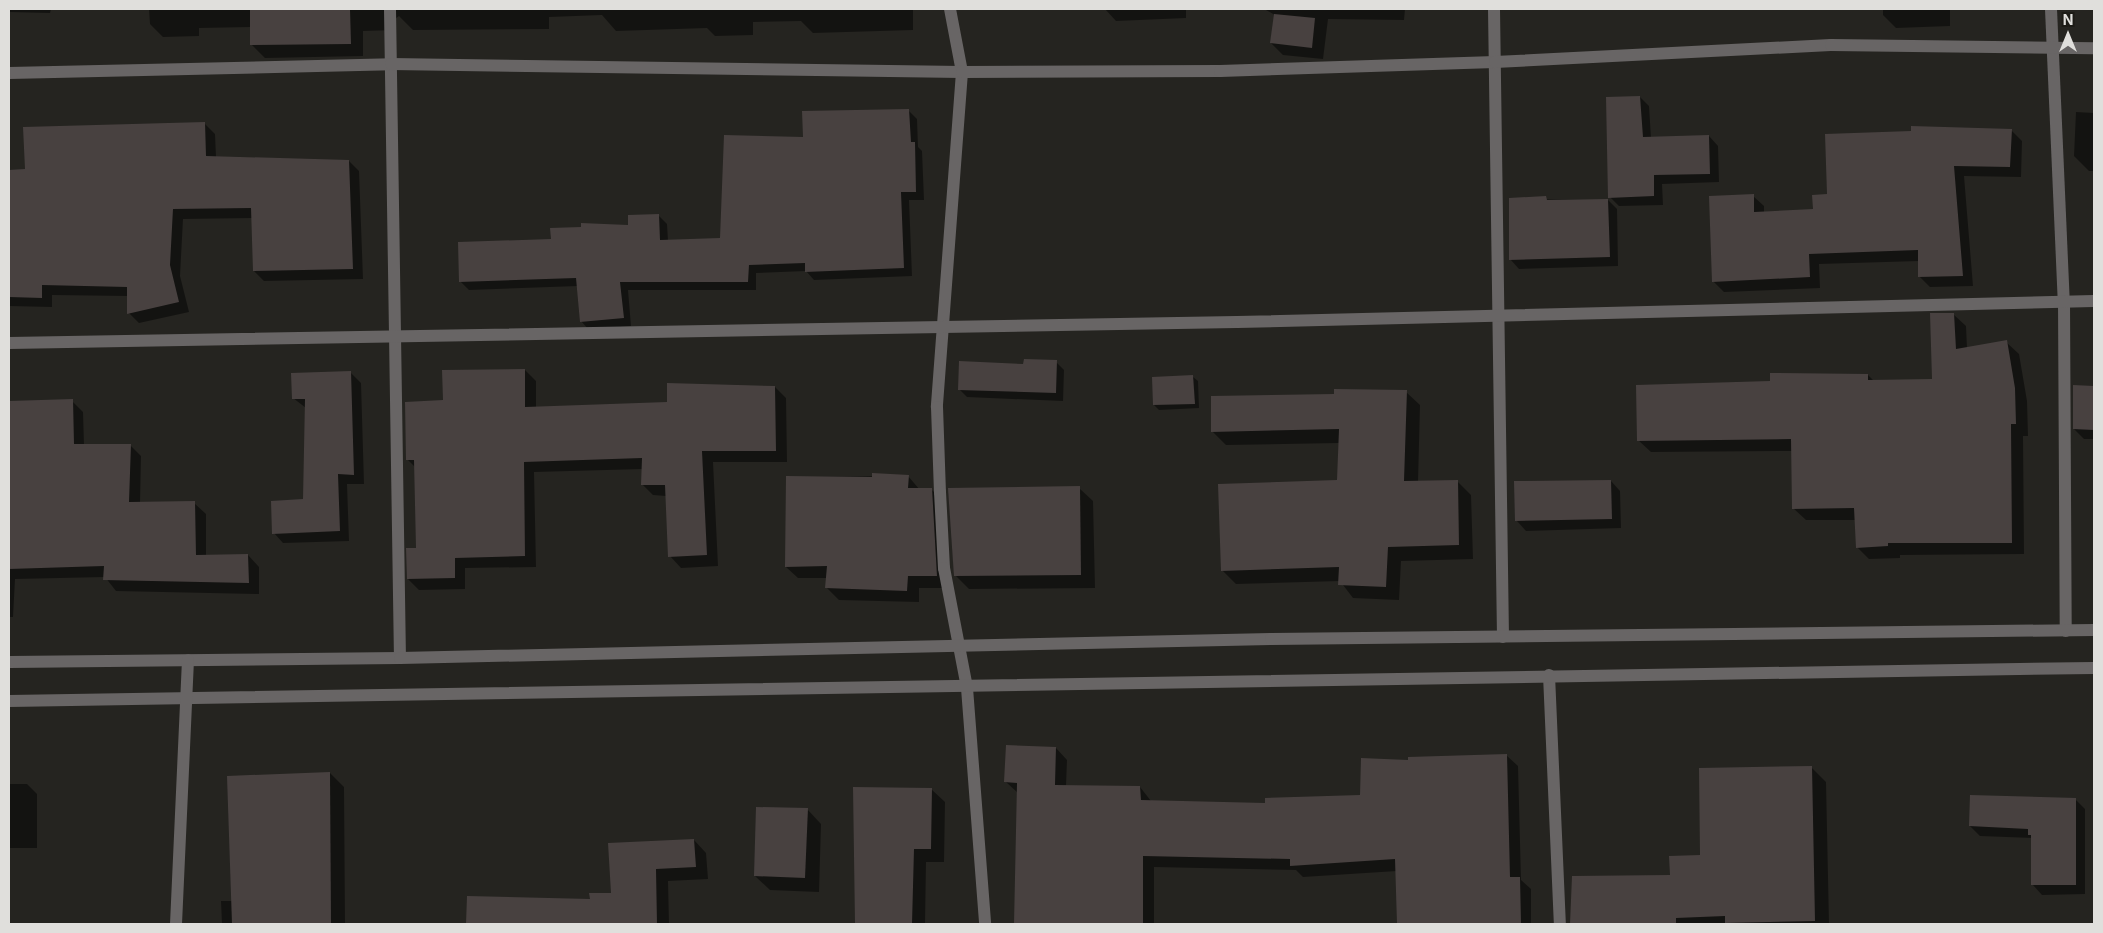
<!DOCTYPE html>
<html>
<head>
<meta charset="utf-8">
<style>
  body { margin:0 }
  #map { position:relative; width:2103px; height:933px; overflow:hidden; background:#252420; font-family:Inter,sans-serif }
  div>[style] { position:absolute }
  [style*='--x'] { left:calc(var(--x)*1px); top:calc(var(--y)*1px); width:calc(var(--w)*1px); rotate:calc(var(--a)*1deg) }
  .shadow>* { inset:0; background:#0007 }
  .building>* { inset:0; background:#484140 }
  .minor>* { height:12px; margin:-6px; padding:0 6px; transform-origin:6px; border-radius:6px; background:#686565 }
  span { translate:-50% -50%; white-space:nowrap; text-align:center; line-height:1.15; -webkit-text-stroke:4.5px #1c1b16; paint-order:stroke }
  .frame { position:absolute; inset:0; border:10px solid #e0dfdc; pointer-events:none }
  .north { position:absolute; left:2043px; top:10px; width:50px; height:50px; -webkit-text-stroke:4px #1c1b16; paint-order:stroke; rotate:0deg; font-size:14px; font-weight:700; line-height:20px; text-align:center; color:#e0dfdc }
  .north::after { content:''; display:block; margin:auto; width:18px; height:22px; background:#e0dfdc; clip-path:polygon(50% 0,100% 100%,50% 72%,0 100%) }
</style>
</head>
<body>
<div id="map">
  <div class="shadow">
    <i style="clip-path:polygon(9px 9px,51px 9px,50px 13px,9px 12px)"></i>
    <i style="clip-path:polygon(149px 9px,913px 9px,913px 30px,813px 33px,801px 21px,753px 22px,753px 35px,715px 36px,707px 28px,616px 31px,602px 15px,549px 17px,549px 29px,413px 30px,399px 16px,395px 19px,395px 30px,363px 31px,363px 56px,265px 58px,252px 45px,251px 27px,199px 28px,199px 36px,163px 37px,150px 24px)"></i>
    <i style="clip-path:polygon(1186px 9px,1186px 18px,1116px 21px,1105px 9px)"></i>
    <i style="clip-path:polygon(1264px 9px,1405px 9px,1404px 20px,1328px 19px,1323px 59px,1283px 55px,1271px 43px,1275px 15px)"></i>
    <i style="clip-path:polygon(1883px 9px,1950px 9px,1950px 26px,1896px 28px,1883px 15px)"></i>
    <i style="clip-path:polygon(1640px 97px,1649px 106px,1651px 138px,1709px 136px,1718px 146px,1719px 182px,1662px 184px,1663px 205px,1619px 206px,1610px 197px)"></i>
    <i style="clip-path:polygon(908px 110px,917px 119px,918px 147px,922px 151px,924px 200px,909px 200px,912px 276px,814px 280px,806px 271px,756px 273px,756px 290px,628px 290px,631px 326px,589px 330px,581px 321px,578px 286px,469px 290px,460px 281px,552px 240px,629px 226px,659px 216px,667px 224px,668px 241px,722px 239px,804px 138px)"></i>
    <i style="clip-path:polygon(2076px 112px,2094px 113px,2094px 171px,2089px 171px,2074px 156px)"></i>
    <i style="clip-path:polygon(205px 124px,215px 134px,216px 157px,349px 161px,359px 171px,363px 279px,264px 281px,254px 271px,253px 218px,183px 219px,180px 276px,189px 312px,139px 323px,129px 313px,128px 296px,52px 295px,52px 307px,9px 306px,9px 171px,27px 171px)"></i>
    <i style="clip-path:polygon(2011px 130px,2022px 141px,2021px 177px,1964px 176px,1973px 286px,1930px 287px,1919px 276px,1919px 261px,1819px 264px,1820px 288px,1724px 292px,1713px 281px,1753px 196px,1764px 206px,1764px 212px,1814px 210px,1828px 196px)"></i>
    <i style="clip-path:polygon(1510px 199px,1608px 200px,1617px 209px,1618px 266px,1519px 269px,1510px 259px)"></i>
    <i style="clip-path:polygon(1953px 314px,1966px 326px,1967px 348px,2006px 342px,2019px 354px,2027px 401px,2028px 436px,2023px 436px,2024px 554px,1900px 555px,1900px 558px,1869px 559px,1857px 547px,1856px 520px,1806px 520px,1793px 508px,1792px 451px,1651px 452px,1638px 440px,1771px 383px,1868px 375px,1874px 381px,1933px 381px)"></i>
    <i style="clip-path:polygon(1056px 362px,1064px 370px,1063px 401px,967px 397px,959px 389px)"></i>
    <i style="clip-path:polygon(525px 370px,536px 381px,536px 408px,668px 403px,775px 387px,786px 398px,787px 462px,713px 462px,718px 566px,681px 568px,670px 556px,666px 496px,653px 495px,642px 484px,643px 469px,534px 472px,536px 567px,465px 568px,465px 589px,419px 590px,408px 579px,418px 549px,416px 468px,408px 460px,444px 402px)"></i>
    <i style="clip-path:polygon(351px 373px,361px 383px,364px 484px,347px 484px,349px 541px,283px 543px,274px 533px,304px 501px,306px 408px,293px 398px)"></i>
    <i style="clip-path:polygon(1193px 377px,1198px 381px,1199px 408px,1159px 410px,1154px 405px)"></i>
    <i style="clip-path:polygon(2074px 386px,2094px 387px,2094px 439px,2084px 439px,2074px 429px)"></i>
    <i style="clip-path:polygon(1406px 392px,1420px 405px,1418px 482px,1457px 481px,1471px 495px,1473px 559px,1401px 561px,1399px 600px,1353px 598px,1340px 581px,1236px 584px,1222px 570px,1338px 482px,1339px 443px,1226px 445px,1212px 431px,1335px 395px)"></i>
    <i style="clip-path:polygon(72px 401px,83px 412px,84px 445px,130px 445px,141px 456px,140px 503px,194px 503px,206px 514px,206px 556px,248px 555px,259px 567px,259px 594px,116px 591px,105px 577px,15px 579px,13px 617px,9px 617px,9px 403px)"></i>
    <i style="clip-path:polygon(908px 476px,920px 490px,931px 489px,943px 501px,949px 588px,919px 588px,919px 602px,839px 600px,827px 588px,827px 578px,798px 578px,786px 567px,787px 477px)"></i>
    <i style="clip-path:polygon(1611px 481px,1620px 491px,1621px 528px,1526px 531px,1517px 521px)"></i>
    <i style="clip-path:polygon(1079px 488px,1093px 501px,1095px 588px,969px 589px,955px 575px)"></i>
    <i style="clip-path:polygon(1056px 748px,1067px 760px,1066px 786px,1140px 787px,1151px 801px,1266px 804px,1361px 796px,1409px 761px,1506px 755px,1518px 766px,1521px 880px,1531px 889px,1531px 924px,1398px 924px,1397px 871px,1303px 877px,1296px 870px,1154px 867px,1154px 924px,1016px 924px,1018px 793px,1006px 782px)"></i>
    <i style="clip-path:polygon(1811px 767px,1826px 782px,1829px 924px,1571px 924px,1573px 878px,1671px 876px,1702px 856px)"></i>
    <i style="clip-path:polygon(330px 773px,344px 787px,345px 924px,222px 924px,221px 901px,232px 901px)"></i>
    <i style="clip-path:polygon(9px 784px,27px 784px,37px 794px,37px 848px,9px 848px)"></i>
    <i style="clip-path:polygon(854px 788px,931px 789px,945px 802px,944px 862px,926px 862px,925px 924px,856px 924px)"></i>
    <i style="clip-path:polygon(2075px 799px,2085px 809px,2085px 894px,2042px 895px,2033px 885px,2033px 838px,1980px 836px,1970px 826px)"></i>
    <i style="clip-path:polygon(807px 809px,821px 824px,819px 892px,770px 890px,755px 876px)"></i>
    <i style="clip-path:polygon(694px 840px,706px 853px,708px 879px,668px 881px,669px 924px,467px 924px,468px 898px,591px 900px,612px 894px)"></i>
  </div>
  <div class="building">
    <i style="clip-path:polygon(250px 9px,350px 9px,351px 44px,250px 45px)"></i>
    <i style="clip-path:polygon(1274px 14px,1315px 18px,1312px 48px,1270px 43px)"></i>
    <i style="clip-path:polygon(1640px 96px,1643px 137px,1709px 135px,1710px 174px,1654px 175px,1654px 196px,1608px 198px,1606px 97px)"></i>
    <i style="clip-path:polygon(909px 109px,911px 142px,915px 142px,916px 192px,901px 192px,904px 268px,805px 272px,805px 263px,749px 265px,748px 282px,620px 282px,624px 318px,580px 322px,576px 278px,459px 282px,458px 242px,551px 239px,550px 228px,581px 227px,581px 223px,628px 225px,628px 215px,659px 214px,660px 240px,720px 238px,724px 135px,803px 137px,802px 111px)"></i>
    <i style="clip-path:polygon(205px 122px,206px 156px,349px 160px,353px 269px,253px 271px,251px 208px,173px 209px,170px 265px,179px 302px,127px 314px,127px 287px,42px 285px,42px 298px,9px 297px,9px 170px,25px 169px,23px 127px)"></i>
    <i style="clip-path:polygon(1911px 126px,2012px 129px,2010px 167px,1954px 166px,1963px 276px,1918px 277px,1918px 250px,1809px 254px,1810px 277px,1712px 282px,1709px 196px,1754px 194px,1754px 212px,1813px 209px,1812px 195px,1827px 194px,1825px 134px,1911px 131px)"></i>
    <i style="clip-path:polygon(1546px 196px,1547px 200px,1608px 199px,1610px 257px,1509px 260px,1509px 198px)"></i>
    <i style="clip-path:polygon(1930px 313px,1954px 313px,1956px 349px,2007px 340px,2015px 388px,2016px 424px,2011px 424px,2012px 543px,1888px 543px,1888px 546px,1856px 548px,1854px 508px,1792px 509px,1791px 439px,1637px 441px,1636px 385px,1770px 381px,1770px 373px,1868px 374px,1868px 380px,1932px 379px)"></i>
    <i style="clip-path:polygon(1024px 359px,1057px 360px,1056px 393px,958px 390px,959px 361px,1023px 364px)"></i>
    <i style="clip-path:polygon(525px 369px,525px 407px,667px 402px,667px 383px,775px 386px,776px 451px,702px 451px,707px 555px,668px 557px,665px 485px,641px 485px,642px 458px,524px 462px,525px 556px,455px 558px,455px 578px,407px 579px,406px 548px,416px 548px,414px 460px,406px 460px,405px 402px,443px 400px,442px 370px)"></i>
    <i style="clip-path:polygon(351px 371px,354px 475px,338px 474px,340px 531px,272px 534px,271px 501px,303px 499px,305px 399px,292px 399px,291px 373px)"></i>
    <i style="clip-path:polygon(1193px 375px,1195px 404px,1153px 405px,1152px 377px)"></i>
    <i style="clip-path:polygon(2073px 385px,2094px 386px,2094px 430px,2073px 429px)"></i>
    <i style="clip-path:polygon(1334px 389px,1407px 390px,1404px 481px,1458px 480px,1459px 545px,1388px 547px,1386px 587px,1338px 585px,1339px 567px,1221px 571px,1218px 484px,1337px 480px,1339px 429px,1211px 432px,1211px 396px,1334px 394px)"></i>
    <i style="clip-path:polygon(73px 399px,74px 444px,131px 444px,129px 502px,195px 501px,196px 555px,248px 554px,249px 583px,103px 580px,104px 566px,9px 569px,9px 401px)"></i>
    <i style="clip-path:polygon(872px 473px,909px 475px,908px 488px,932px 488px,937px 576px,908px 576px,907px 591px,825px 588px,827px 566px,785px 567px,786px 476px,872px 477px)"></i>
    <i style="clip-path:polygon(1611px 480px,1612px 519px,1515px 521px,1514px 481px)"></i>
    <i style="clip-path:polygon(1080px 486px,1081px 575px,954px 576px,948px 488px)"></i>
    <i style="clip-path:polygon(1006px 745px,1056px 747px,1055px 785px,1140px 786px,1141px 800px,1265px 803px,1265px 798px,1360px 795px,1361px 758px,1408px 760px,1408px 757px,1507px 754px,1510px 877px,1520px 877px,1521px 924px,1397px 924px,1395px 859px,1290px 866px,1290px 859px,1143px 856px,1143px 924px,1014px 924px,1017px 783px,1004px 782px)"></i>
    <i style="clip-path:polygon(1812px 766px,1815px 921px,1725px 923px,1725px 916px,1676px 918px,1676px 924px,1570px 924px,1572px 876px,1670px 875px,1669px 856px,1700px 855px,1699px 768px)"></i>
    <i style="clip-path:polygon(330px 772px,331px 924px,232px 924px,227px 776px)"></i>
    <i style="clip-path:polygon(853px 787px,932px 788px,931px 849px,914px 849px,912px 924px,855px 924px)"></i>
    <i style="clip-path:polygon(1970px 795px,2076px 798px,2076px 885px,2031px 885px,2031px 835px,2028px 835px,2028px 829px,1969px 826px)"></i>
    <i style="clip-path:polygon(756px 807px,808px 808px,805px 878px,754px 876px)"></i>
    <i style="clip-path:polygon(694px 839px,696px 867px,656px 869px,657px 924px,466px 924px,467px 896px,590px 899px,589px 893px,611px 893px,608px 843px)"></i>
  </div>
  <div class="minor">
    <i style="--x:390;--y:9;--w:649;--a:89.12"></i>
    <i style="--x:950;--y:9;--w:64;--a:79.2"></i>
    <i style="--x:962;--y:72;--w:336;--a:94.3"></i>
    <i style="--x:937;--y:407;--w:85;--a:88"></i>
    <i style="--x:940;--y:492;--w:76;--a:87"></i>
    <i style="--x:944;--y:568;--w:122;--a:79.1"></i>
    <i style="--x:967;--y:688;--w:237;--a:85.6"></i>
    <i style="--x:1494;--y:9;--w:628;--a:89.18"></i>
    <i style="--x:2051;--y:9;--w:292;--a:87.5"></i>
    <i style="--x:2064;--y:301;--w:330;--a:89.7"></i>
    <i style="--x:9;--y:73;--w:382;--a:-1.3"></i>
    <i style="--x:391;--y:64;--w:571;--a:0.8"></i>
    <i style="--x:962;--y:72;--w:258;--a:-0.2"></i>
    <i style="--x:1220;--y:71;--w:275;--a:-1.9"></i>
    <i style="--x:1495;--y:62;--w:336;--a:-2.9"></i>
    <i style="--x:1831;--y:45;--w:263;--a:0.7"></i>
    <i style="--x:9;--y:343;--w:1228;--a:-0.98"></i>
    <i style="--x:1237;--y:322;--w:857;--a:-1.4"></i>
    <i style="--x:9;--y:662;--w:391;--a:-0.6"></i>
    <i style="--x:400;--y:658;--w:871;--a:-1.25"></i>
    <i style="--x:1271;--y:639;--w:823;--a:-0.63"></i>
    <i style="--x:1549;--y:675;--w:249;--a:87.5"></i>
    <i style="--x:9;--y:701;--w:2085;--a:-0.91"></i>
    <i style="--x:176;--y:924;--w:264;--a:-87.4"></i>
  </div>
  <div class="frame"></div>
  <div class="north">N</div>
</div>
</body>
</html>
